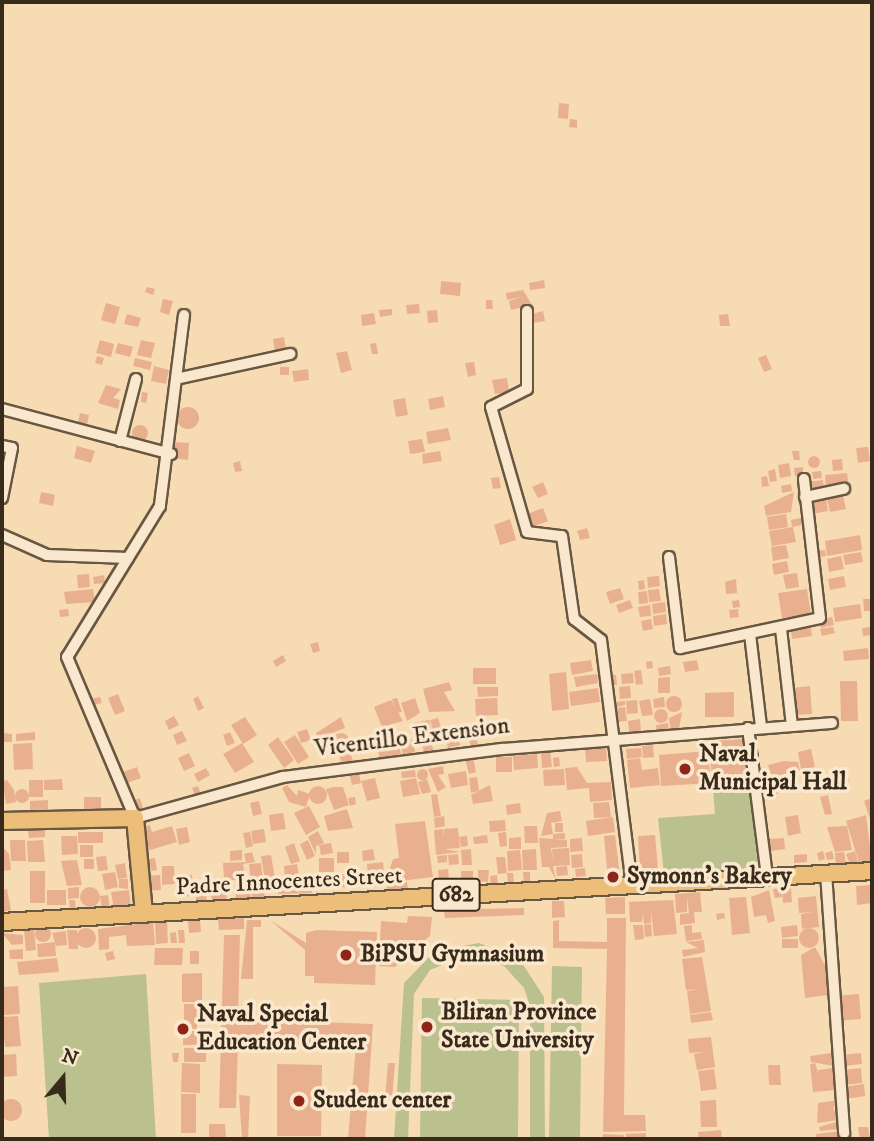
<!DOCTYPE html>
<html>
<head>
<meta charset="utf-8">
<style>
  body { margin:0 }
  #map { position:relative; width:874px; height:1141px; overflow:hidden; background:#f7dbb3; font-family:"IM FELL DW Pica",serif }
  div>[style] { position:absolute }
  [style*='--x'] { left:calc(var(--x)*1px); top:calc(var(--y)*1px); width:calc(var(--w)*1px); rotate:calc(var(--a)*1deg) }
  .green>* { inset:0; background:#bac18f }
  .building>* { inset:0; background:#e9b08f }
  .round { border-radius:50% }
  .roads { filter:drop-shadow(2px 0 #685741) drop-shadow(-2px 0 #685741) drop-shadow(0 2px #685741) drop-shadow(0 -2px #685741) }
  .street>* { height:10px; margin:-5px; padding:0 5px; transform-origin:5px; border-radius:5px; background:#fae8ce }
  .primary>* { height:16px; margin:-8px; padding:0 8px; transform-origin:8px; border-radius:8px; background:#ecbe7a }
  .dots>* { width:19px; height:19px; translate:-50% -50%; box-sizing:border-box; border:4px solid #fae8ce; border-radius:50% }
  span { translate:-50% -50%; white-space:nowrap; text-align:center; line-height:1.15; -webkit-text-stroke:7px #fae8ce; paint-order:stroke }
  .shield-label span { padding:2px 5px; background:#fae8ce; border:2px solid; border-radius:5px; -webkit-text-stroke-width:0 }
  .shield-label { font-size:23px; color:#382b1b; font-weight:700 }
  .street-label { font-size:24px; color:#382b1b }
  .poi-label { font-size:24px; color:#382b1b; font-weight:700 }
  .left { translate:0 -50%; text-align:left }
  .frame { position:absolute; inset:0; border:4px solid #382b1b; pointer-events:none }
  .north { position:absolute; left:28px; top:1043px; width:70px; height:70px; -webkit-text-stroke:5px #fae8ce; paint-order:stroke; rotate:19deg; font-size:19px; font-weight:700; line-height:28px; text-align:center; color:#382b1b }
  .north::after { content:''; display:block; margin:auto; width:24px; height:32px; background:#382b1b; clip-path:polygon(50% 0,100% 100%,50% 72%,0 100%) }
</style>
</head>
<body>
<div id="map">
  <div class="green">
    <i style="clip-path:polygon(749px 787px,758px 868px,664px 874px,658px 818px,715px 814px,713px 789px)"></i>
    <i style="clip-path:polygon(479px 943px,520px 960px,544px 997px,545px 1139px,530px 1139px,530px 1006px,524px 988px,504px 966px,466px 955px,430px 970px,414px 994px,408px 1139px,394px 1139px,404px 983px,435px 951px)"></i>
    <i style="clip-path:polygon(552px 966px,582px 967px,580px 1139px,549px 1139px)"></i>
    <i style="clip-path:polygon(146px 974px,156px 1139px,49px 1139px,39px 983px)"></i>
    <i style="clip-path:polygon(422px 998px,519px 1000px,518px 1139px,420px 1139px)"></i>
  </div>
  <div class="building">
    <i style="clip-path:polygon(559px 103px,569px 104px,568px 119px,558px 118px)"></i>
    <i style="clip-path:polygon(570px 119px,577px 120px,577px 128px,569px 127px)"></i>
    <i style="clip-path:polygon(544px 280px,545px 288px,530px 290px,529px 283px)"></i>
    <i style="clip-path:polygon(441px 281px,461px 283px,460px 296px,440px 294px)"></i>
    <i style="clip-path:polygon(147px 287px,155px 289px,153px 295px,145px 292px)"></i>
    <i style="clip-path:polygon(523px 290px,532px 305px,511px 310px,509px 301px,521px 297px,507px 300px,506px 293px)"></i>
    <i style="clip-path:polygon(163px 299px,173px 301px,169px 315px,160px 312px)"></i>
    <i style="clip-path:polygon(486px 300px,492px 300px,493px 309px,486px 309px)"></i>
    <i style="clip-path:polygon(106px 303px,120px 307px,115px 324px,101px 320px)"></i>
    <i style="clip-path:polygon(419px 304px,420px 313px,407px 314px,406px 305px)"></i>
    <i style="clip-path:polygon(392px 309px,392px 315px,380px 317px,379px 310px)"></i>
    <i style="clip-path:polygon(437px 310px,438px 322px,428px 323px,427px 311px)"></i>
    <i style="clip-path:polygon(543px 311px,545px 321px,533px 323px,532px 314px)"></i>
    <i style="clip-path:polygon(374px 313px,376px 324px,362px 326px,361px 315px)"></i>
    <i style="clip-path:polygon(127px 314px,141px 318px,138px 327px,124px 324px)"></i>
    <i style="clip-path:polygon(728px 314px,730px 326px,720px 326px,719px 315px)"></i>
    <i style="clip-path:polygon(284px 337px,286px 350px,275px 352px,273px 339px)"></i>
    <i style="clip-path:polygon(100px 340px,114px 344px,111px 357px,96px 353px)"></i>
    <i style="clip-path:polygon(141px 340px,155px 343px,151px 358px,137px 355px)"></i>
    <i style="clip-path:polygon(118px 343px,133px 347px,130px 357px,115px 353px)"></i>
    <i style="clip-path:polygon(376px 343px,378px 354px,372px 354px,370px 344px)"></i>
    <i style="clip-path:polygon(347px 351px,352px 370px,341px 373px,336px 353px)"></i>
    <i style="clip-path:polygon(766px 355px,772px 369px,764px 372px,758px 358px)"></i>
    <i style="clip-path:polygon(97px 356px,104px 358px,102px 365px,95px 363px)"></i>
    <i style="clip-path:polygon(135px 358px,152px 362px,150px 370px,133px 366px)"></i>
    <i style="clip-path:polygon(474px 362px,476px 375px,468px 377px,465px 363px)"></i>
    <i style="clip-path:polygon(154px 366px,169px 370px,166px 384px,151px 381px)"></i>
    <i style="clip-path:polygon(280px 367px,289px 367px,289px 375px,280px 375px)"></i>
    <i style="clip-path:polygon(308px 369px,309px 380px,294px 382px,292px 371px)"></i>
    <i style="clip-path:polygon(507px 378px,509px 392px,495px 394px,492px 380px)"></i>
    <i style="clip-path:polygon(106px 385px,121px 389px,113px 398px,120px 400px,118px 409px,98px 403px)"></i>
    <i style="clip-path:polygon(142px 392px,148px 393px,146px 403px,141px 402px)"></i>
    <i style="clip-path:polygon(443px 396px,445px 407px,430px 410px,428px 399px)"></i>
    <i style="clip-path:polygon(405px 398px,408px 415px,396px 417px,393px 400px)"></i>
    <i class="round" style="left:177px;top:407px;width:22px;height:22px"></i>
    <i style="clip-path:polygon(80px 413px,89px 415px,87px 424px,78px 422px)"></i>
    <i class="round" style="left:132px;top:425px;width:16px;height:16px"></i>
    <i style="clip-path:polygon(448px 428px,451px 440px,428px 444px,426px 432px)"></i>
    <i style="clip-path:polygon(422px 439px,425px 452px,410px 454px,408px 441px)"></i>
    <i style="clip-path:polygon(174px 442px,189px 443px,188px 460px,173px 458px)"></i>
    <i style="clip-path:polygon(77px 446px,95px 451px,91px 463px,74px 458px)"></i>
    <i style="clip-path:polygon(868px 447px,870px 461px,858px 463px,856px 448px)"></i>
    <i style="clip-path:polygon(440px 451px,442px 461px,423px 464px,422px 454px)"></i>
    <i style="clip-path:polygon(792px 451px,799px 451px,800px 460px,794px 460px)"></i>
    <i class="round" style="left:808px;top:456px;width:12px;height:12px"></i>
    <i style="clip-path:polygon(842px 459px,843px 470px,833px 471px,832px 460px)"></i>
    <i style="clip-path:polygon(240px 461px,242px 471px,235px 472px,233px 463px)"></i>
    <i style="clip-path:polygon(789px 463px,791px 476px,780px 478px,778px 465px)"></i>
    <i style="clip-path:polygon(803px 467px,803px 475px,795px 476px,794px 468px)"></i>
    <i style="clip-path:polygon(775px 469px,777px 481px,770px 482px,768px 471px)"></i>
    <i style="clip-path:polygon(821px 471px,822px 478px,813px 479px,812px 472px)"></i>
    <i style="clip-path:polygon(847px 473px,849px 487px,826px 489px,825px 475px)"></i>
    <i style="clip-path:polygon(767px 476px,769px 486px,762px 487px,761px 477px)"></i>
    <i style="clip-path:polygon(499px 477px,501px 488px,493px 489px,491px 478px)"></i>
    <i style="clip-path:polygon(823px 480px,824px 490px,807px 491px,806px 482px)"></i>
    <i style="clip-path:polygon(543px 482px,548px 494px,538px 498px,532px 487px)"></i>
    <i style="clip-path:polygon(791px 484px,792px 491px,782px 493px,781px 486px)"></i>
    <i style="clip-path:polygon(41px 492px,55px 495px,53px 506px,39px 503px)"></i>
    <i style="clip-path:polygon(794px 492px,791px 512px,766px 516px,764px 506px)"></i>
    <i style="clip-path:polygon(843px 496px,846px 509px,830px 512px,827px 499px)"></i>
    <i style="clip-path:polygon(826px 499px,828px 511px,812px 514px,810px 502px)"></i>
    <i style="clip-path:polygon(543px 508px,548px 521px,532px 527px,527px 514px)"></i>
    <i style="clip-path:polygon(786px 514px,788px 527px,769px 530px,767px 517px)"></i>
    <i style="clip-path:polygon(801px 518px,802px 525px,792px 527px,791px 520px)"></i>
    <i style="clip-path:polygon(510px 519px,516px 540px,500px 545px,494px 525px)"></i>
    <i style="clip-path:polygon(793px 527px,796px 542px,772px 546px,769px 531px)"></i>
    <i style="clip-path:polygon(587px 528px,590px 538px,580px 540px,577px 531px)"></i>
    <i style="clip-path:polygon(860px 535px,862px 550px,827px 556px,825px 541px)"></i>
    <i style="clip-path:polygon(786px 545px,789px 558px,773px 561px,771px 547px)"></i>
    <i style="clip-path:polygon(825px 550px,826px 556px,813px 558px,812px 552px)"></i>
    <i style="clip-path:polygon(861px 552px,863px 562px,845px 565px,843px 555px)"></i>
    <i style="clip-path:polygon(841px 556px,844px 569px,829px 572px,827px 559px)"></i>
    <i style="clip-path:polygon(787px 561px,789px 572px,774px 575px,772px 564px)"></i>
    <i style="clip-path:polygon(797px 573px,799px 587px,786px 589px,783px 575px)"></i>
    <i style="clip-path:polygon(89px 574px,90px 587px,78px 588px,77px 575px)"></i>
    <i style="clip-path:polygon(104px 575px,105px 583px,94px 584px,93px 577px)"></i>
    <i style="clip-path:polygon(659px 576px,660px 586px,648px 588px,647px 577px)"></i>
    <i style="clip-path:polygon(844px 576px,846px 587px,830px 590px,828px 579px)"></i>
    <i style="clip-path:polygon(736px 579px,737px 593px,726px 594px,725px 582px)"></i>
    <i style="clip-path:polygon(644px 580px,645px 589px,639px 590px,638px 581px)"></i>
    <i style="clip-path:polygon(620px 588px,624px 599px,610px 604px,606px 592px)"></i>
    <i style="clip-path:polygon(93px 589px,95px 602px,66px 604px,64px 592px)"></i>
    <i style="clip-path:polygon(659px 589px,661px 601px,649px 602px,648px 590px)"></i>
    <i style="clip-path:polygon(807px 589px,811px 614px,782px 618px,778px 593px)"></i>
    <i style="clip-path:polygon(647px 591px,648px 603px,639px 604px,638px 592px)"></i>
    <i style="clip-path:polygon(863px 599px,871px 599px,872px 611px,864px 611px)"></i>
    <i style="clip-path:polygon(630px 600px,633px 608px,619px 613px,616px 605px)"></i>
    <i style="clip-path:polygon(739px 600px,740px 607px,733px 608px,732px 601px)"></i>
    <i style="clip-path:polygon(665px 602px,666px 612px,653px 614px,652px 604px)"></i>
    <i style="clip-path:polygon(860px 604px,862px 618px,835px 622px,833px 608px)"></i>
    <i style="clip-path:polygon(650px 605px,651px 616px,640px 617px,638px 607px)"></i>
    <i style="clip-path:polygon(68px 609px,69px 616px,60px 617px,59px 610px)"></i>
    <i style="clip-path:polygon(738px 609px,739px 617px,730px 618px,729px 610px)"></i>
    <i style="clip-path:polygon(666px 614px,667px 624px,654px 626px,653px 616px)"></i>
    <i style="clip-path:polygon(832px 617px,834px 625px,821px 628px,819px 620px)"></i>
    <i style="clip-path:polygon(651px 619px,653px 629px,643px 631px,641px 621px)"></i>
    <i style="clip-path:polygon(833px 627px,835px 633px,822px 636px,820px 629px)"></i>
    <i style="clip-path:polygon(872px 627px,872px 635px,863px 636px,862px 628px)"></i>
    <i style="clip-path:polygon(811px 628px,812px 636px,792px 639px,791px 630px)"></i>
    <i style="clip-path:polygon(318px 642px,320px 651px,313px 653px,310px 644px)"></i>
    <i style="clip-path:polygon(868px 648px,869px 659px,844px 661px,843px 651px)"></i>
    <i style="clip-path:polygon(283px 655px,286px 661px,276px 667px,273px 661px)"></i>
    <i style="clip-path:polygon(591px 660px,593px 671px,572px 675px,570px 663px)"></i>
    <i style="clip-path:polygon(697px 660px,699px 670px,685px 672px,683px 662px)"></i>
    <i style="clip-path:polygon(652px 661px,653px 668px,647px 669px,646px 662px)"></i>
    <i style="clip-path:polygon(670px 666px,671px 674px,659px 676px,658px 668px)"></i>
    <i style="clip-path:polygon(473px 668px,496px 668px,496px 684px,473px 684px)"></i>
    <i style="clip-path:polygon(641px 670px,643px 684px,636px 685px,634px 671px)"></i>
    <i style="clip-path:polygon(566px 672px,569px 709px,552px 711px,549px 674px)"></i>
    <i style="clip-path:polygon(633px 673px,634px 683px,622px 684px,621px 674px)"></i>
    <i style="clip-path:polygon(597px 674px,598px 683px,576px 687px,574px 677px)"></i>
    <i style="clip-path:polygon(609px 675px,616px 675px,617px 685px,609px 685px)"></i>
    <i style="clip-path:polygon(670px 677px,670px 693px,658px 693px,658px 678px)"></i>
    <i style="clip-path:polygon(840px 681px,857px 681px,858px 721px,841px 721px)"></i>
    <i style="clip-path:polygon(449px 682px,452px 690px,444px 692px,455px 711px,429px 712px,423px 689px)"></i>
    <i style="clip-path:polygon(630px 686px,631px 698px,620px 699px,619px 687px)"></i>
    <i style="clip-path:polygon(810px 686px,812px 714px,794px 715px,792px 688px)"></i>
    <i style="clip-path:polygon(477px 687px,498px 687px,498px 696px,478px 697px)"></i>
    <i style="clip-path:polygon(598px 688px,600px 702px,571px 706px,569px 692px)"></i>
    <i style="clip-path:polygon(734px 692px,734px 717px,705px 717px,705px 693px)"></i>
    <i style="clip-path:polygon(118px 694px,125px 711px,115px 715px,108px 698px)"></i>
    <i class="round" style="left:666px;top:696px;width:16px;height:16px"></i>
    <i style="clip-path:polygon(198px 696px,204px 708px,198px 711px,193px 699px)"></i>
    <i style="clip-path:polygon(100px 697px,102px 703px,93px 705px,91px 699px)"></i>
    <i style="clip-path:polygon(664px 697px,665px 707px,654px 708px,653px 699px)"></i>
    <i style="clip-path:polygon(397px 698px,402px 712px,397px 713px,392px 699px)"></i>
    <i style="clip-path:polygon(415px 698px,420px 713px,407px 721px,401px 703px)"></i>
    <i style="clip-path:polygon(497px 698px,498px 715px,476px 716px,475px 699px)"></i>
    <i style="clip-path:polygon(650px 699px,653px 715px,642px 716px,639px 701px)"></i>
    <i style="clip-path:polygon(391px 700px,403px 721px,382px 727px,374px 707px)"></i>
    <i style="clip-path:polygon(637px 700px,638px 713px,627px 714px,626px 701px)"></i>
    <i style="clip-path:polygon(625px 701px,625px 705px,616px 707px,615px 702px)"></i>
    <i style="clip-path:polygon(625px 707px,627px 721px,616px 722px,615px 708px)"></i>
    <i class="round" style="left:654px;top:709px;width:14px;height:14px"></i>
    <i style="clip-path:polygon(682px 712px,679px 729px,671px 730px,669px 718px)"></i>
    <i style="clip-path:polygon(174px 716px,179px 725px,169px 730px,165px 721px)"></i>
    <i style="clip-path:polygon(245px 717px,257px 735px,243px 744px,231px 725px)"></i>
    <i style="clip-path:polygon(341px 717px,345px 728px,325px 736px,328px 744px,321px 747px,316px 733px)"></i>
    <i style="clip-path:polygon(438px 718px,442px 730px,434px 733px,430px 720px)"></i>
    <i style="clip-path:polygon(640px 719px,641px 731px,629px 732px,628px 721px)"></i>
    <i style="clip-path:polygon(429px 720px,432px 731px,417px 735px,414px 723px)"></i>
    <i style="clip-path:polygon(668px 723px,669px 731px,657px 733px,656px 725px)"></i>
    <i style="clip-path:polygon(456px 728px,460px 745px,448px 748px,444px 732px)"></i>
    <i style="clip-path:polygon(307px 729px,311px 740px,301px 743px,297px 732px)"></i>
    <i style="clip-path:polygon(182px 731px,187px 741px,177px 745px,173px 735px)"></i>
    <i style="clip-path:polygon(35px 732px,35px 740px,16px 741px,16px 734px)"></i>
    <i style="clip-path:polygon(230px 732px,235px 743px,227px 746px,223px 735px)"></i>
    <i class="round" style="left:332px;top:733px;width:18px;height:18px"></i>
    <i style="clip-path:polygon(2px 733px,12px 734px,12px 742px,2px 742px)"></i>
    <i style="clip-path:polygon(295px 735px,309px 757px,298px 764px,284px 742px)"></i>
    <i style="clip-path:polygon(429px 735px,435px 756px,426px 759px,420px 738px)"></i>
    <i style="clip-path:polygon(278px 737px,294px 760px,284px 768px,268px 745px)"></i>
    <i style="clip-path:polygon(476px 738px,479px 747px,472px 749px,469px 740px)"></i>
    <i style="clip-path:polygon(412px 739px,415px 752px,403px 755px,400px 742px)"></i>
    <i style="clip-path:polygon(743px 739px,744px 752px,710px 754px,709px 741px)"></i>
    <i style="clip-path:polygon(32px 743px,33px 769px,14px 770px,13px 744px)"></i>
    <i style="clip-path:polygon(242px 743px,254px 762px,235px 773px,223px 754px)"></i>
    <i style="clip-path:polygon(399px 743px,401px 754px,380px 759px,377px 747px)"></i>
    <i style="clip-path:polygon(653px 745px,654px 757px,643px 758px,642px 746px)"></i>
    <i style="clip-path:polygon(606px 747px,607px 761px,586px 762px,585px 749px)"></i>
    <i style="clip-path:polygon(641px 748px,642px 757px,627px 759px,626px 749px)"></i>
    <i style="clip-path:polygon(811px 749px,815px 767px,801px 769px,798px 752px)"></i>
    <i style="clip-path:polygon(550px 751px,552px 767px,542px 768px,541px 752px)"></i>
    <i style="clip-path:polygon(708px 751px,711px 783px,661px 786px,659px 755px)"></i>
    <i style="clip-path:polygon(189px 753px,195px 766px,184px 771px,178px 758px)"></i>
    <i style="clip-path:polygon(350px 753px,353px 761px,342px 764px,339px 755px)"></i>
    <i style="clip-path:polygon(537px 754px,538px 768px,514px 770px,513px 756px)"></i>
    <i style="clip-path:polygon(744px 755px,746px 774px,712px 777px,710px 757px)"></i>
    <i style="clip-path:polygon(473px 757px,476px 772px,469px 774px,465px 759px)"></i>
    <i style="clip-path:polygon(496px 757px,512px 757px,512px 772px,496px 772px)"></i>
    <i style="clip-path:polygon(559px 757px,560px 766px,554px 767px,553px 758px)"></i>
    <i style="clip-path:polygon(640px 758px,642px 770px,658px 768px,660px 785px,630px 788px,627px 760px)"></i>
    <i style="clip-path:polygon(784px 761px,798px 762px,800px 771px,775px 776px,778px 794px,758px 797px,755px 779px,772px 777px,768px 765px)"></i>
    <i style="clip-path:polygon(443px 766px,444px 774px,438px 775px,446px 787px,438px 792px,428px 769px)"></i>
    <i style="clip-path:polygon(845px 766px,849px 781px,835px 785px,831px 770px)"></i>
    <i style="clip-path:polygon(137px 767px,141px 778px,127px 783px,123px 772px)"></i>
    <i style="clip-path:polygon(577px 767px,587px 783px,611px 782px,612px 800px,590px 802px,589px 788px,567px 790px,565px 768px)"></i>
    <i style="clip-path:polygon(206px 768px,210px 775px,198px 782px,194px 774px)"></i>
    <i class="round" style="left:416.5px;top:768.5px;width:11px;height:11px"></i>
    <i style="clip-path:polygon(564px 769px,565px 785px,544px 786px,543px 770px)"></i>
    <i style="clip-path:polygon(415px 770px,416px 777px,402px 778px,401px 772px)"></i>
    <i style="clip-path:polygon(466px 771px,468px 785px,451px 788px,448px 774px)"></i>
    <i style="clip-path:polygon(359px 774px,361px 783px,352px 785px,350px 776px)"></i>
    <i style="clip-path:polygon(477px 777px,479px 791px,471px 793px,469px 778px)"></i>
    <i style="clip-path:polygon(375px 778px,380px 798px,367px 801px,361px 781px)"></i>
    <i style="clip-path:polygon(416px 778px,420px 794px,403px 797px,400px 781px)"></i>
    <i style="clip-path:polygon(62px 779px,63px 790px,44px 790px,44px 780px)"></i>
    <i style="clip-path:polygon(427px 779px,431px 792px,422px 794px,418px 782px)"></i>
    <i style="clip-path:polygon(7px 780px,14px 790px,16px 802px,6px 804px,2px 781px)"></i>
    <i style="clip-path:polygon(29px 780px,43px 780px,43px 797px,29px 797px)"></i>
    <i style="clip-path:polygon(287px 785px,297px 796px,298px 790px,310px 794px,306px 807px,289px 802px,282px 788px)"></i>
    <i style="clip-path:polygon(490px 785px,493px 801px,473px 804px,471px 795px)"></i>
    <i style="clip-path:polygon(198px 786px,201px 794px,195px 796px,192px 788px)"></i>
    <i class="round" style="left:309px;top:786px;width:18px;height:18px"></i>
    <i style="clip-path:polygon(333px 787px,343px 787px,349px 805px,334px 810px,326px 789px)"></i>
    <i class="round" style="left:15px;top:789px;width:14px;height:14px"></i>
    <i style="clip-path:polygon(437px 794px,441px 816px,434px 817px,431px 795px)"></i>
    <i style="clip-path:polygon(828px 795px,832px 814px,825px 815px,820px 797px)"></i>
    <i style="clip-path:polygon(84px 797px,101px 797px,101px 814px,84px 814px)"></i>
    <i style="clip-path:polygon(355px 797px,356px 804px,350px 806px,348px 798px)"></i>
    <i style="clip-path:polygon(140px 798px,143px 808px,135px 810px,132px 801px)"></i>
    <i style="clip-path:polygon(872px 798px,872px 825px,864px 801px)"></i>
    <i style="clip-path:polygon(48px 800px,48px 816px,30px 816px,30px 801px)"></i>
    <i style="clip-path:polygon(259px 801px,262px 814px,253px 816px,250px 803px)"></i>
    <i style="clip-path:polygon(609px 802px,611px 817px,594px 818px,593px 803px)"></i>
    <i style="clip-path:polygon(520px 803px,521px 813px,507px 815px,506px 805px)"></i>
    <i style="clip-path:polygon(309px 806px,320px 827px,306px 835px,294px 813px)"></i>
    <i style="clip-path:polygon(347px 809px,353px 828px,328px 831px,324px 816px)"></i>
    <i style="clip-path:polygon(560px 811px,562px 821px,551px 823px,553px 834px,541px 836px,547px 813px)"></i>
    <i style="clip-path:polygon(283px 813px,286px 829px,271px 831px,269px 815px)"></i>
    <i style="clip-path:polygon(798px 815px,801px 833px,788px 836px,785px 817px)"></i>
    <i style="clip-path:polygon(866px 815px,872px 863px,860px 866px,846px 821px)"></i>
    <i style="clip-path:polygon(444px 816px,445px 826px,435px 828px,434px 818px)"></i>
    <i style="clip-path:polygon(613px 817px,615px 832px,588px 836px,586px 821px)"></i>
    <i style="clip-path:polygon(505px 820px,506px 831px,490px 832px,489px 821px)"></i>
    <i style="clip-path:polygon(425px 821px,433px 877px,385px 883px,393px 859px,399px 858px,395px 824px)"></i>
    <i style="clip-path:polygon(555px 823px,563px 823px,563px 832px,555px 832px)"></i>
    <i style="clip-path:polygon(150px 825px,152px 832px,172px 826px,177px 842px,143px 852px,137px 829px)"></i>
    <i style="clip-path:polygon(524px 826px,537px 826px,538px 843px,525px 843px)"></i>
    <i style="clip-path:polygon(847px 826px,852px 850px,835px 852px,827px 827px)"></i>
    <i style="clip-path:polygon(187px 827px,190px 842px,179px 845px,176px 829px)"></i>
    <i style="clip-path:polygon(458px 828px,460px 848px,445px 849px,460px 852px,436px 855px,434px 830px,443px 829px,444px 838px,444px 829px)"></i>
    <i style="clip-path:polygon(45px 829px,45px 837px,29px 838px,28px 830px)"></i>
    <i style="clip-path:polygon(264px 829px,266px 842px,253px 844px,251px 831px)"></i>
    <i style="clip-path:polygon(318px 831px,324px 843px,316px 846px,316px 854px,308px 837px)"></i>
    <i style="clip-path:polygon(78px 832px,103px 832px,103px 843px,78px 843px)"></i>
    <i style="clip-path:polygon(250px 832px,253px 846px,246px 848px,243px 833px)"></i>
    <i style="clip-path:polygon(506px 832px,507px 846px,500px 847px,498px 833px)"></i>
    <i style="clip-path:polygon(565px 833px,565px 839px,553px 839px,553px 834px)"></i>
    <i style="clip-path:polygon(487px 835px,488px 843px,474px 844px,473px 837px)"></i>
    <i style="clip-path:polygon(615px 835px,620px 877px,608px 879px,604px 836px)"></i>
    <i style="clip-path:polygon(655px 835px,658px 869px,640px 870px,638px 836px)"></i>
    <i style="clip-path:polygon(61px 836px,77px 836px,78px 854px,62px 855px)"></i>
    <i style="clip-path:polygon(467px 836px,468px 846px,461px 847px,459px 837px)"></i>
    <i style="clip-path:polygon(521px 837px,521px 849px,509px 849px,509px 838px)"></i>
    <i style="clip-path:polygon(539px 838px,567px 840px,567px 847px,551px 848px,553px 861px,552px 849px,569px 848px,570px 865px,553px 866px,556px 880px,549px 867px,542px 867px)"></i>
    <i style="clip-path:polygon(582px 838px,583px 851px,570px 852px,570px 839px)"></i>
    <i style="clip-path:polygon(784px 838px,785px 849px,771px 851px,769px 839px)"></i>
    <i style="clip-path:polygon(10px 840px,25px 840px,26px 861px,11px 861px)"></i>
    <i style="clip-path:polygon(43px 840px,45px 862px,28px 862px,27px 841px)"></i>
    <i style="clip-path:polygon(308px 840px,315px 856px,307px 860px,300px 844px)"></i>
    <i style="clip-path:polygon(294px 843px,300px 861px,291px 864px,285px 847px)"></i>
    <i style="clip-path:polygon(331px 843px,333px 853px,321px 855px,319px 845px)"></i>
    <i style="clip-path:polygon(80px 845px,93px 845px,93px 857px,80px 857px)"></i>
    <i style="clip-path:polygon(2px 846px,9px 854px,11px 870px,2px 871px)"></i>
    <i style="clip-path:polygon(373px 849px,375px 860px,363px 861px,362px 851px)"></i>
    <i style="clip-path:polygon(471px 849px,472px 865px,462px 865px,461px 850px)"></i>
    <i style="clip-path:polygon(536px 849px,537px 870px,523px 870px,522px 850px)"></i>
    <i style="clip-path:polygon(242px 850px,242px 860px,230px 861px,230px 851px)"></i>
    <i style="clip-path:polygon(520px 850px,522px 870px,508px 871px,507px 851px)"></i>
    <i style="clip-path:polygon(823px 851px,825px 859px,819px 861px,817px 853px)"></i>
    <i style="clip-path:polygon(832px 851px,834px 859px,827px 860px,825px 853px)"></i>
    <i style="clip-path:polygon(855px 851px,858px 862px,850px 864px,846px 854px)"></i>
    <i style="clip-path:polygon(252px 852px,255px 862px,243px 864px,246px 880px,224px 880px,223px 863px,246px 862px,244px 854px)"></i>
    <i style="clip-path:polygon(337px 852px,349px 852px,349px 863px,337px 863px)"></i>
    <i style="clip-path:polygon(844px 852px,846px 865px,836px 866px,835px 853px)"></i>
    <i style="clip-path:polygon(458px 854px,459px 864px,449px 865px,448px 855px)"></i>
    <i style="clip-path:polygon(582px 854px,583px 867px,572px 868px,571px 855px)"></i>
    <i style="clip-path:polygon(807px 854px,807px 862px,794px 863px,794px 855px)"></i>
    <i style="clip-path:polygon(271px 855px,277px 891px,267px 893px,261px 856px)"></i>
    <i style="clip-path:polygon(447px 855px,447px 862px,438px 863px,437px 856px)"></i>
    <i style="clip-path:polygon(106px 856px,108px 870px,98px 871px,96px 857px)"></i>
    <i style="clip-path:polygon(496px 857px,505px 857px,507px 873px,498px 874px)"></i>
    <i style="clip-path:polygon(155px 858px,157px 870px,151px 871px,149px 859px)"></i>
    <i style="clip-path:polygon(319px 858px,334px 858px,334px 872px,319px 872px)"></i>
    <i style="clip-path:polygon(84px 859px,94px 859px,94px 869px,84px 869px)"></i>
    <i style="clip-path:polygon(77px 860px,82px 885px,67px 886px,61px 861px)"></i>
    <i style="clip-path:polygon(383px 862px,384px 873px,368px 875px,367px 864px)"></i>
    <i style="clip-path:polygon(125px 863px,127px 878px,118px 879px,115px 865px)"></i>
    <i style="clip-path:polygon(261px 863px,265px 900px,253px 901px,250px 886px,251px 901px,235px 902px,237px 882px,251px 882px,249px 864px)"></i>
    <i style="clip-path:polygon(297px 864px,299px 876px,285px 878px,284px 866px)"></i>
    <i style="clip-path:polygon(162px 866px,174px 866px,175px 884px,162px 885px)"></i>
    <i style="clip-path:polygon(567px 866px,568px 875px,557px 876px,556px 867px)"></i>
    <i style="clip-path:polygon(585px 868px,586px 876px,576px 877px,575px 869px)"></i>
    <i style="clip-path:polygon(448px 869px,450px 888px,440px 889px,438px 870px)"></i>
    <i style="clip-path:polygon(478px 870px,489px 870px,488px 882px,478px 881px)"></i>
    <i style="clip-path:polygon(30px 871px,45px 871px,45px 903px,30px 903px)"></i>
    <i style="clip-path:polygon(461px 871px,473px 871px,473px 889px,461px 889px)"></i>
    <i style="clip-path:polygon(115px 872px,118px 887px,105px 890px,102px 874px)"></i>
    <i style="clip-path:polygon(523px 872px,530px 872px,530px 883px,524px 883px)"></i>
    <i style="clip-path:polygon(507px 873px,513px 873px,514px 885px,508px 886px)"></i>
    <i style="clip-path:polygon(319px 874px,347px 874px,347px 887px,319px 889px)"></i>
    <i style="clip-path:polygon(160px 875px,161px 890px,144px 891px,143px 876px)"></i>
    <i style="clip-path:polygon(192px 875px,194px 896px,179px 897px,177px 876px)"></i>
    <i style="clip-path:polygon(382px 875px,383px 885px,372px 887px,371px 876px)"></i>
    <i style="clip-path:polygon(497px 875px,498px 888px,491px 889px,490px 876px)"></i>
    <i style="clip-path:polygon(276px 876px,310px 881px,312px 893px,278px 894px)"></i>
    <i style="clip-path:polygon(311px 877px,317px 877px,318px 888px,312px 889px)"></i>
    <i style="clip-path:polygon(223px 878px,224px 888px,213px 889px,212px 879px)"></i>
    <i style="clip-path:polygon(119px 879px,128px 879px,128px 889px,119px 888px)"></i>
    <i style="clip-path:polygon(407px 882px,408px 890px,387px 891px,387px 883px)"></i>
    <i style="clip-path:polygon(872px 885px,872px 903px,857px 905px,856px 886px)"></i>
    <i class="round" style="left:80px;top:887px;width:20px;height:20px"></i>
    <i style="clip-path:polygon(79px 887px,79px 898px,68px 899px,68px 888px)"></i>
    <i style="clip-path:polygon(196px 888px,206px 888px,207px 904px,196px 904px)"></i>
    <i style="clip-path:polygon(781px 888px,782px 897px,775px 898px,773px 889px)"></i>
    <i style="clip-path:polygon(791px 888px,792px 902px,783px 903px,782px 889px)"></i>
    <i style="clip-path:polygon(7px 889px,11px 910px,2px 912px,2px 890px)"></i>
    <i style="clip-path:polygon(47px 890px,66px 890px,66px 905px,47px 905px)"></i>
    <i style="clip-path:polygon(129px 890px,131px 907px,114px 909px,111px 892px)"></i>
    <i style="clip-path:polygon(226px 890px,227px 902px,212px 903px,211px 891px)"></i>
    <i style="clip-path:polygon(769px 890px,775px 921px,768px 923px,766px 915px,754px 917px,751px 897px)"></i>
    <i style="clip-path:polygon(700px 892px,702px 912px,694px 912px,695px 923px,680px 925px,680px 914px,689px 913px,687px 898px,687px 912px,676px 913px,675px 894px)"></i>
    <i style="clip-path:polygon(108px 895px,110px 909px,102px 910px,100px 896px)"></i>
    <i style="clip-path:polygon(816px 896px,819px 927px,802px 929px,801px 914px,813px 912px,799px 913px,798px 898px)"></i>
    <i style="clip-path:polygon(625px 897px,625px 914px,606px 914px,605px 898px)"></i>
    <i style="clip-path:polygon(746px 897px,750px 933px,732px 935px,729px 898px)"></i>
    <i style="clip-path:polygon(69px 900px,75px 900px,76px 911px,70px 911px)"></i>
    <i style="clip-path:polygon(673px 900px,677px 934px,654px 936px,651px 912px,651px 923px,644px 924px,643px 914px,642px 922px,630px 922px,629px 902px)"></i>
    <i style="clip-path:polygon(552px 901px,564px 901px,565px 917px,552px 918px)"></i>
    <i style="clip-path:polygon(524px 908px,524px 915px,445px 918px,444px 910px)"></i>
    <i style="clip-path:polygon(724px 913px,725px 918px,717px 920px,716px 914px)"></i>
    <i style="clip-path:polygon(408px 916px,432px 917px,430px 936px,395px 967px,379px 966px,381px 921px,407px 923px)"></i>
    <i style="clip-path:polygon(244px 918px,244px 929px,219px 930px,218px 919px)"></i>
    <i style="clip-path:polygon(607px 918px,626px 918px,624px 1115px,645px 1115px,646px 1131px,603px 1132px,607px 949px,553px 948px,553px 921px,559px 920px,559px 941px,607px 942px)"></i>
    <i style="clip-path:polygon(200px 920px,201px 932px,189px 933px,188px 921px)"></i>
    <i style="clip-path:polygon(247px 920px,261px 920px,261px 927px,253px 927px,253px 979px,241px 979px)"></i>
    <i style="clip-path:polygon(270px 920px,306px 943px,306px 933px,316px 930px,377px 932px,375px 985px,314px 983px,314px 976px,305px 976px,305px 950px)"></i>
    <i style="clip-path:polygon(153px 922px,155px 945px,127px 946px,126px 935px,109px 937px,109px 949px,99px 950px,98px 929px)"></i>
    <i style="clip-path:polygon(155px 922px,167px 922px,168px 943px,156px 944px)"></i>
    <i style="clip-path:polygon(651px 924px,652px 936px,645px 937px,644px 925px)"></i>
    <i style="clip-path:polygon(633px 925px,643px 925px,644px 939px,635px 940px)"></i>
    <i style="clip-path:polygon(692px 925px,692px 933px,701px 932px,702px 939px,686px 941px,684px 926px)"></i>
    <i style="clip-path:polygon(797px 925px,798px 936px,782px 938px,781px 927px)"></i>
    <i class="round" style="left:35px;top:926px;width:16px;height:16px"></i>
    <i class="round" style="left:76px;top:928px;width:20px;height:20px"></i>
    <i class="round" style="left:799px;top:928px;width:20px;height:20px"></i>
    <i style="clip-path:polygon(34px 929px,36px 950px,26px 951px,24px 930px)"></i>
    <i style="clip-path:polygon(67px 930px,77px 930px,78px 949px,69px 949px)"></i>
    <i style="clip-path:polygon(178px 930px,184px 930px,185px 943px,179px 943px)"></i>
    <i style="clip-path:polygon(66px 931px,67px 945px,56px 946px,52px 933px)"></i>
    <i style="clip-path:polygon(176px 932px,177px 943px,171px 943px,170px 933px)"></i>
    <i style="clip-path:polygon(2px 933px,23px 935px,23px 944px,12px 945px)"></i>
    <i style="clip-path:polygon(224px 935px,240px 935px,238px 1019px,373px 1024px,365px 1139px,348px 1139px,356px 1045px,238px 1042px,236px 1108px,219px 1108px)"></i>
    <i style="clip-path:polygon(782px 939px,798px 939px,798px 948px,782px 948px)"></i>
    <i style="clip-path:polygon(704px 940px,705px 952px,683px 957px,682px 950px,698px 948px,686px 942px)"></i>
    <i style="clip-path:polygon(55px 942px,56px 956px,38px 957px,37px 944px)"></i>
    <i style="clip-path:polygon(815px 947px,826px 967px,828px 995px,805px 998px,801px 955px)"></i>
    <i style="clip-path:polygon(155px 948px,183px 948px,182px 965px,154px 965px)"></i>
    <i style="clip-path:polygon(23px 949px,23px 959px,10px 959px,9px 950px)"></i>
    <i style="clip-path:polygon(113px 951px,115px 959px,107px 961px,105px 953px)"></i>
    <i style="clip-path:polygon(190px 951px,199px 951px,199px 964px,190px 964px)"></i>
    <i style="clip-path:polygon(702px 957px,711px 1011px,690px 1014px,687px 991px,700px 989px,686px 990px,682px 959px)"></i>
    <i style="clip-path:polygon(57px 958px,59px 972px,19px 975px,17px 962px)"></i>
    <i style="clip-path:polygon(202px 973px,202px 1002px,182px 1002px,182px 974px)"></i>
    <i style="clip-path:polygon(18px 986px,20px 1014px,4px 1015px,2px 987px)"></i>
    <i style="clip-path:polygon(859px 994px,861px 1019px,837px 1021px,835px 996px)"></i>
    <i style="clip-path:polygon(184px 1004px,197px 1004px,197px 1029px,184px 1029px)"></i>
    <i style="clip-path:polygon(711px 1012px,713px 1020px,691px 1023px,690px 1015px)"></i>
    <i style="clip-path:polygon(18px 1016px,21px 1046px,5px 1047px,2px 1017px)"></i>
    <i style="clip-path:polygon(183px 1031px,199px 1031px,199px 1045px,183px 1045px)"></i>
    <i style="clip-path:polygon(711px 1037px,715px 1067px,697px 1070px,694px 1054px,705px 1052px,689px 1053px,688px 1039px)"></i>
    <i style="clip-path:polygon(184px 1048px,206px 1048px,206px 1062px,184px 1062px)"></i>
    <i style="clip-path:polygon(172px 1053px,179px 1053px,178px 1062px,173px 1062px)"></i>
    <i style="clip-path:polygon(832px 1053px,834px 1066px,811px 1062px,810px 1056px)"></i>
    <i style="clip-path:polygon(861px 1053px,862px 1064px,843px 1066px,842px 1055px)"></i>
    <i style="clip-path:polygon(16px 1054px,17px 1076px,2px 1077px,2px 1055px)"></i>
    <i style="clip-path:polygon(182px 1063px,200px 1064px,200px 1093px,181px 1092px)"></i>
    <i style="clip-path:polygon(388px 1063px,395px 1063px,392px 1100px,385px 1099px)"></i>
    <i style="clip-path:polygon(815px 1063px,819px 1075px,818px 1070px,833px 1068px,836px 1090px,813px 1092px,810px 1064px)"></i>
    <i style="clip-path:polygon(277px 1064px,322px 1065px,321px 1136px,277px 1136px)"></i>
    <i style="clip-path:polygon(768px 1065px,780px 1065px,781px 1085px,769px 1085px)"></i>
    <i style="clip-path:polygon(861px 1068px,862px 1083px,844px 1085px,843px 1070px)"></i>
    <i style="clip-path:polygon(714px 1069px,717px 1089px,701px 1091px,698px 1071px)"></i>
    <i style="clip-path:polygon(864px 1084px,865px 1096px,845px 1099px,843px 1087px)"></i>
    <i style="clip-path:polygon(181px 1094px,196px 1094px,196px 1133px,181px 1133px)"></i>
    <i style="clip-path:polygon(239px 1095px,250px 1096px,248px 1139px,242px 1139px)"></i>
    <i class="round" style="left:0;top:1099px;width:22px;height:22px"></i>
    <i style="clip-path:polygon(716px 1100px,717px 1127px,701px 1127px,700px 1101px)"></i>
    <i style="clip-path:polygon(839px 1100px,833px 1108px,839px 1120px,817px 1123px,818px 1103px)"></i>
    <i style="clip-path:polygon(839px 1121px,840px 1129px,820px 1131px,819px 1127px)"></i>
    <i style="clip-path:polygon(209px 1124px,225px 1124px,226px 1139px,209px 1139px)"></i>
    <i style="clip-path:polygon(858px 1127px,868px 1127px,870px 1139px,860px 1139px)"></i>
    <i style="clip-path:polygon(721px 1130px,722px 1139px,699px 1139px,698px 1132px)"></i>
    <i style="clip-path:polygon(840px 1131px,841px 1138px,817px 1139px,816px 1134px)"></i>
    <i style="clip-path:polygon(646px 1133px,646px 1139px,626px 1139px,626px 1134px)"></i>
    <i style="clip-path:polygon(603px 1134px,624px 1135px,623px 1139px,603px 1139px)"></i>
  </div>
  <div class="roads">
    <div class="street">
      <i style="--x:527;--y:311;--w:78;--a:90"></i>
      <i style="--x:527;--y:389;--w:40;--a:153.4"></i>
      <i style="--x:491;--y:407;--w:130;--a:73.9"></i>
      <i style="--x:527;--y:532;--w:35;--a:7"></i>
      <i style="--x:562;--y:536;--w:84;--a:81.8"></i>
      <i style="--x:574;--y:619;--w:34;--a:38"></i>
      <i style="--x:601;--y:640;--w:246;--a:82.8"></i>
      <i style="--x:184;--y:315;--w:193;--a:97.2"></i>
      <i style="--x:160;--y:506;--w:177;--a:121.6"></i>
      <i style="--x:67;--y:657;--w:175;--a:67.1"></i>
      <i style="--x:135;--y:818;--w:154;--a:-15.5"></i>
      <i style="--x:283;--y:777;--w:221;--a:-7.3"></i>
      <i style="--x:502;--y:749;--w:331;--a:-4.5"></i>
      <i style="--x:180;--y:378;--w:113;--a:-12.3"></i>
      <i style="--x:2;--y:409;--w:175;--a:14.9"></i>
      <i style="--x:120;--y:441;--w:64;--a:-75.5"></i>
      <i style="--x:2;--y:446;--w:10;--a:11"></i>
      <i style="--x:12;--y:448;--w:51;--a:101.3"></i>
      <i style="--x:805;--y:497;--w:40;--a:-12"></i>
      <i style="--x:2;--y:535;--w:49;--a:24"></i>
      <i style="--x:47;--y:555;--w:81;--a:2.1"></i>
      <i style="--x:669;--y:557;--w:92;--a:83.1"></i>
      <i style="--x:680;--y:648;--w:143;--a:-12.1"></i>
      <i style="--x:820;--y:618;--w:140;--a:-96.6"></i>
      <i style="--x:781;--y:629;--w:97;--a:83.5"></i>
      <i style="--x:750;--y:634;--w:93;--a:83.2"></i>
      <i style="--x:748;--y:728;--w:150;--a:82.7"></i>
      <i style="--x:826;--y:873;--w:261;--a:86"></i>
    </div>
    <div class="primary">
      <i style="--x:2;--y:821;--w:133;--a:-1.3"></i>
      <i style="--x:135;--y:818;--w:95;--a:84.6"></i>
      <i style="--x:2;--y:922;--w:871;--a:-3.35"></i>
    </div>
  </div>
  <div class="dots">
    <i style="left:685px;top:769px;background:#8f2418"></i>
    <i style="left:613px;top:877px;background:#8f2418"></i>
    <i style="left:346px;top:955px;background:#8f2418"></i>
    <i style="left:427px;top:1027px;background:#8f2418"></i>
    <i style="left:183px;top:1029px;background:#8f2418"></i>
    <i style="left:299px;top:1101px;background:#8f2418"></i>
  </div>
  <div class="shield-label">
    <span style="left:456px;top:895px">682</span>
  </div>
  <div class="street-label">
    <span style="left:412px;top:738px;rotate:-7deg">Vicentillo Extension</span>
    <span style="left:289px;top:882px;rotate:-3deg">Padre Innocentes Street</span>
  </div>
  <div class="poi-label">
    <span class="left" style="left:699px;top:769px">Naval<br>Municipal Hall</span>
    <span class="left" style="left:627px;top:877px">Symonn's Bakery</span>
    <span class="left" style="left:360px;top:955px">BiPSU Gymnasium</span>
    <span class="left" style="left:441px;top:1027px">Biliran Province<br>State University</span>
    <span class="left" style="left:197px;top:1029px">Naval Special<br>Education Center</span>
    <span class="left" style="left:313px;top:1101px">Student center</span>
  </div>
  <div class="frame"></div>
  <div class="north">N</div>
</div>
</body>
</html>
